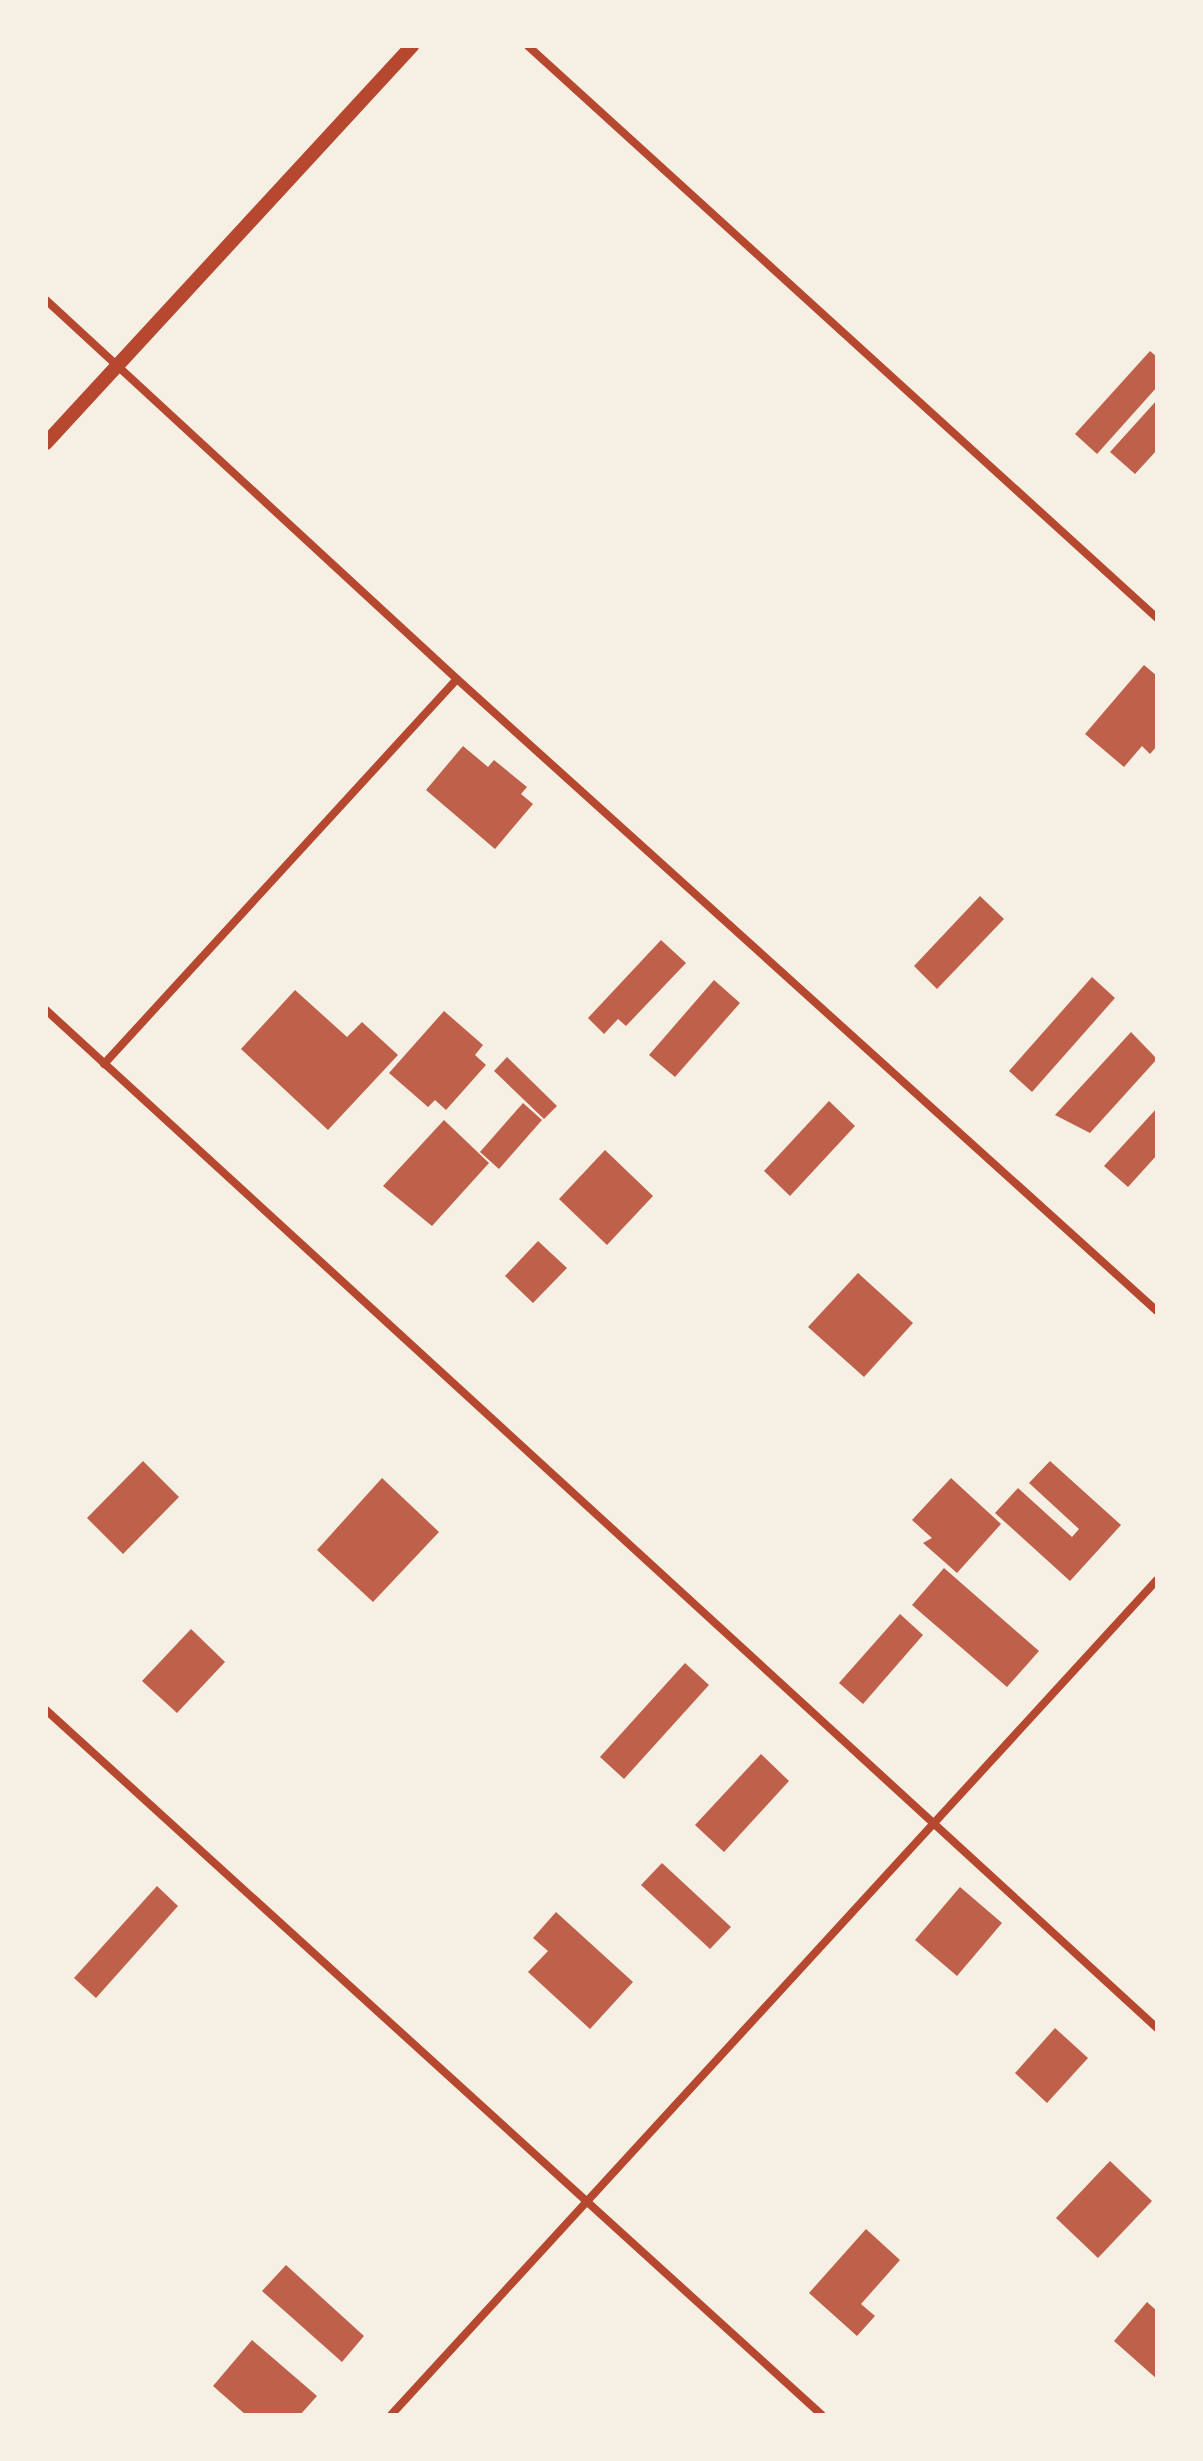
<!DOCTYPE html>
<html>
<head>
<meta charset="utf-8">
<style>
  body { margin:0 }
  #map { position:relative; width:1203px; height:2461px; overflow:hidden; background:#f6efe4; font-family:"Sofia Sans Condensed",sans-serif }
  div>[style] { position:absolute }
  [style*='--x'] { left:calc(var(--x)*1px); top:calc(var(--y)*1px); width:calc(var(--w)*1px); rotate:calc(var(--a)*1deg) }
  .building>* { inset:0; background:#bf614a }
  .minor>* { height:8px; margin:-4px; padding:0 4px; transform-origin:4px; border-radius:4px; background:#b5482f }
  .tertiary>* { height:14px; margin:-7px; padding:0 7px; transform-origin:7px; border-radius:7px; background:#b5482f }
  span { translate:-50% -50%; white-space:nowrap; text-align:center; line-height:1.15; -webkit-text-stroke:6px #f6efe4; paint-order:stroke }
  .frame { position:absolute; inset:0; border:48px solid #f6efe4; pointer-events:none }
</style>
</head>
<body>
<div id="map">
  <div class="building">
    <i style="clip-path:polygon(1150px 351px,1157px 357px,1157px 387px,1097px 454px,1075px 434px)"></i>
    <i style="clip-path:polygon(1157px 400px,1157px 450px,1135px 474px,1110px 452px)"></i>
    <i style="clip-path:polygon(1144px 665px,1157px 676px,1157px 746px,1150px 754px,1142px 746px,1124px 767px,1085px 734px)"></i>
    <i style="clip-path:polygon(463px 746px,488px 767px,494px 760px,527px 787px,521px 794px,533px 804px,495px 849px,426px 790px)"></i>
    <i style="clip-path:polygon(980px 896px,1004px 919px,937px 989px,914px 966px)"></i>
    <i style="clip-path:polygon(661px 940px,686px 963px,626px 1026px,618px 1019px,604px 1034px,588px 1018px)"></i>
    <i style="clip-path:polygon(1092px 977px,1115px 998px,1032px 1092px,1009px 1071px)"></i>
    <i style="clip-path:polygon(714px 980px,740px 1003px,675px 1077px,649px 1055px)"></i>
    <i style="clip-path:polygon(295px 990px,347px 1037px,362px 1022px,398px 1055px,328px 1130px,241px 1049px)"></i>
    <i style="clip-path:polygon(444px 1011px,483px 1045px,475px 1055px,486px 1065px,446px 1110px,435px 1100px,428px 1107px,389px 1073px)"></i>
    <i style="clip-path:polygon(1131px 1032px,1157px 1059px,1090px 1133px,1055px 1115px)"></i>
    <i style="clip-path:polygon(507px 1057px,557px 1106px,544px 1119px,494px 1071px)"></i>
    <i style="clip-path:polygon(829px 1101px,855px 1126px,790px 1196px,764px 1171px)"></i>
    <i style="clip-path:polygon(523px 1103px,542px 1120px,499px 1169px,480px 1152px)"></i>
    <i style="clip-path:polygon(1157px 1108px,1157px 1155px,1128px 1187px,1104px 1166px)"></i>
    <i style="clip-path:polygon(444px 1120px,489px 1163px,432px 1226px,383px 1186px)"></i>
    <i style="clip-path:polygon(605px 1150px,653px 1196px,607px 1245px,559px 1199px)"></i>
    <i style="clip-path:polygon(538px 1241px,567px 1268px,533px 1303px,505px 1276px)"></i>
    <i style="clip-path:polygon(858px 1273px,913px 1323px,864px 1377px,808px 1327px)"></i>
    <i style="clip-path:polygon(143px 1461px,179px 1497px,123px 1554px,87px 1518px)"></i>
    <i style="clip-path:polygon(1050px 1461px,1121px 1525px,1070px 1581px,995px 1513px,1018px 1488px,1072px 1537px,1079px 1529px,1029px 1483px)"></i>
    <i style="clip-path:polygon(382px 1478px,439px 1532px,373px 1602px,317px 1550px)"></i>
    <i style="clip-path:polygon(951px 1478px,1001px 1524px,957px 1573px,923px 1543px,932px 1538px,912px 1520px)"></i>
    <i style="clip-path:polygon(944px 1568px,1039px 1651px,1007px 1687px,912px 1605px)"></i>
    <i style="clip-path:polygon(900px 1614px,923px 1635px,863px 1704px,839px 1683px)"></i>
    <i style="clip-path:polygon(191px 1629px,225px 1662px,177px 1713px,142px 1681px)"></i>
    <i style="clip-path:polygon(685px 1663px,709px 1685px,624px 1779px,600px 1757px)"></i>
    <i style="clip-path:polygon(761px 1754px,789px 1781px,724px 1852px,695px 1825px)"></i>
    <i style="clip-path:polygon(662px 1863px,731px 1927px,710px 1949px,641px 1885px)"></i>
    <i style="clip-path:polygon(157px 1886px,178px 1906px,96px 1998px,74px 1978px)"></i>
    <i style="clip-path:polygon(960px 1887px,1002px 1923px,957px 1976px,915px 1940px)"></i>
    <i style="clip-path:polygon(556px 1912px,633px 1982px,590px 2029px,528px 1972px,548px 1951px,533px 1938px)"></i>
    <i style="clip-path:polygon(1055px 2028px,1088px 2058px,1047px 2103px,1015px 2073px)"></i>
    <i style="clip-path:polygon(1110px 2161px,1152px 2201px,1098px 2258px,1056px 2218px)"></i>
    <i style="clip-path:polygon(866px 2229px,900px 2260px,861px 2304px,875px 2316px,857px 2336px,809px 2293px)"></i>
    <i style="clip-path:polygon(286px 2265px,364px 2336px,342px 2362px,262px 2291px)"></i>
    <i style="clip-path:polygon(1147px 2302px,1157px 2311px,1157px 2379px,1114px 2341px)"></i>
    <i style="clip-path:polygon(252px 2340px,317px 2396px,300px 2415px,246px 2415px,213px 2386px)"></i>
  </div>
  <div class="minor">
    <i style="--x:528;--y:46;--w:850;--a:42.28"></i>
    <i style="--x:46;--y:300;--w:559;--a:42.68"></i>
    <i style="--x:457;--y:679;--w:943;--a:42.08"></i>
    <i style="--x:46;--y:1010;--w:1507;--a:42.5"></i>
    <i style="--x:104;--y:1064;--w:522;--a:-47.48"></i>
    <i style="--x:46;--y:1710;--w:1048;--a:42.26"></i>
    <i style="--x:391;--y:2415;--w:1133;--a:-47.47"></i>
  </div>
  <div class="tertiary">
    <i style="--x:46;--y:443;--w:540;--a:-47.33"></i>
  </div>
  <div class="frame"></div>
</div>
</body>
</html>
